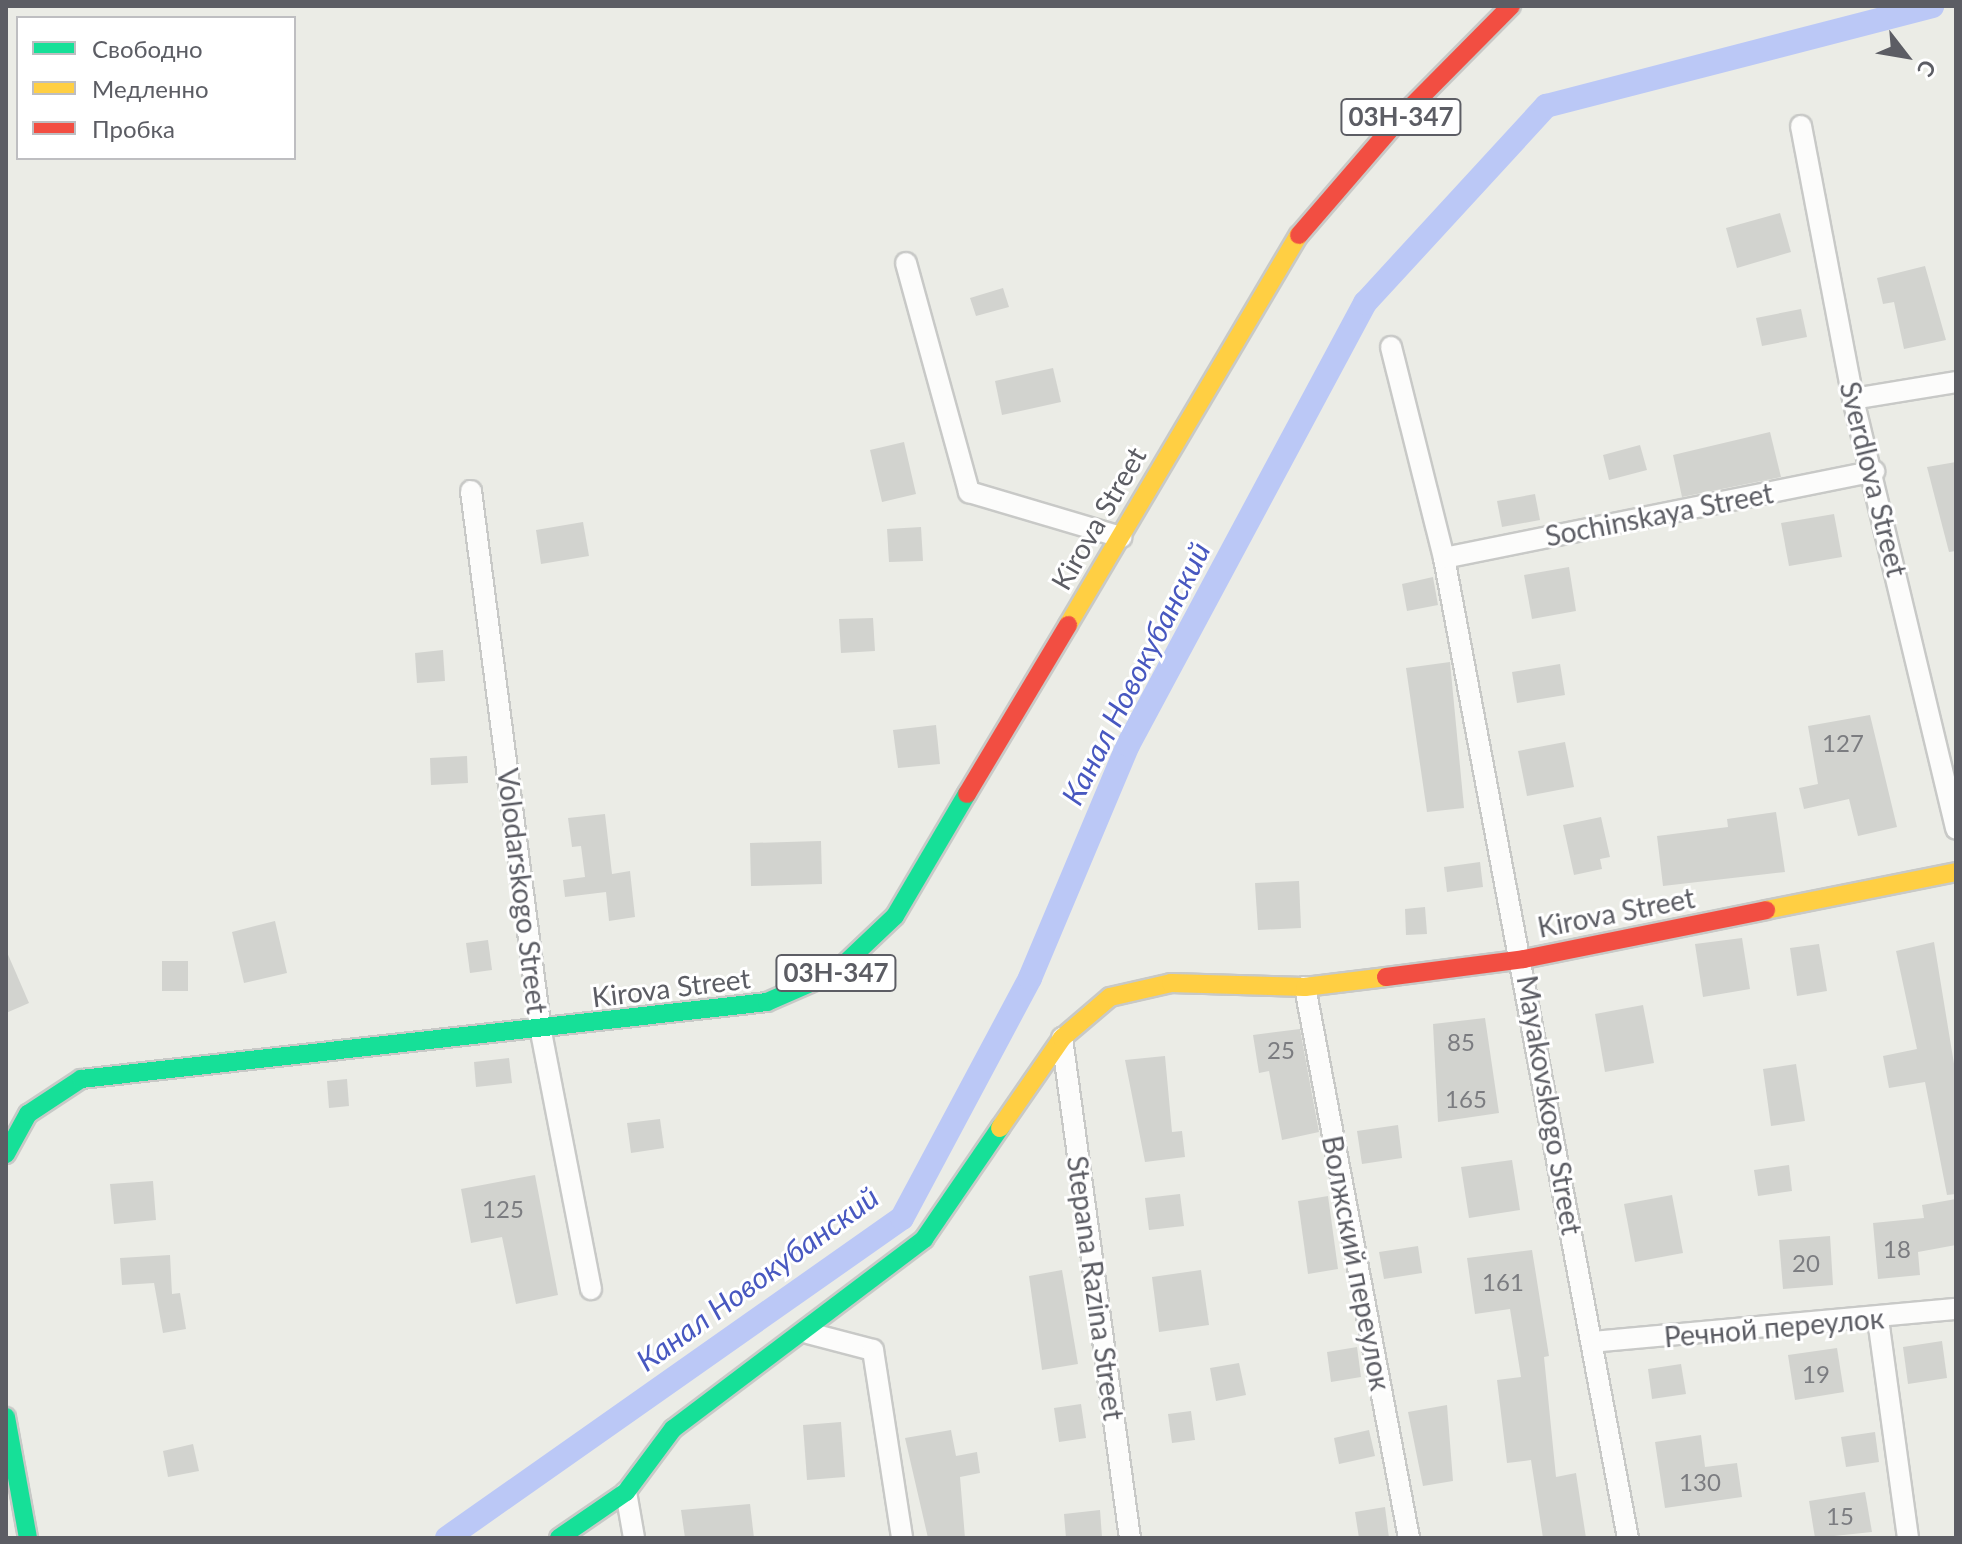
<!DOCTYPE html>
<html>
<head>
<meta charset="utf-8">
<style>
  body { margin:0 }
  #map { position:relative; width:1962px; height:1544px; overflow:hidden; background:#ebece6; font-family:Lato,sans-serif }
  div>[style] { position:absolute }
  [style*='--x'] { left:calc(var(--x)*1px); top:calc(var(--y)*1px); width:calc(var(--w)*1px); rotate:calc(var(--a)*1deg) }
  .canal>* { height:24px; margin:-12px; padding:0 12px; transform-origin:12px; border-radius:12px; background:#bbc8f6 }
  .building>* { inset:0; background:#d2d3cf }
  .roads { filter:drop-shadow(2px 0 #c8c9c7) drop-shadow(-2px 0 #c8c9c7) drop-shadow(0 2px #c8c9c7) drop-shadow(0 -2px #c8c9c7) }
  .street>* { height:20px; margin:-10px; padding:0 10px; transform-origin:10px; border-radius:10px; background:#fcfcfb }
  .fast>* { height:18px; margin:-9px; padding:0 9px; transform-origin:9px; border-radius:9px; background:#16e098 }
  .slow>* { height:18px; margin:-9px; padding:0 9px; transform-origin:9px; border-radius:9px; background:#ffcf43 }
  .jam>* { height:18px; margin:-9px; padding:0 9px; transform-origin:9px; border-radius:9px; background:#f24e42 }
  span { translate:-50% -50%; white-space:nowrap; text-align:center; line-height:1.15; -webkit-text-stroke:6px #fff; paint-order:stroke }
  .number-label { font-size:24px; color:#7b7c80 }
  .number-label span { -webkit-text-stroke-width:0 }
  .shield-label span { padding:2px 6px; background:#fff; border:2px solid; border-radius:6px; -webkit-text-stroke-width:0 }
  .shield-label { font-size:26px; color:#5c5d64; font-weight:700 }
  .street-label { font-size:28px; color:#5c5d64 }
  .water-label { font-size:30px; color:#4858c0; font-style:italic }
  .frame { position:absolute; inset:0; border:8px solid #5c5d64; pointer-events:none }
  .legend { position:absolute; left:16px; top:16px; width:280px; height:144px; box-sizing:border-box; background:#fff; border:2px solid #bebec1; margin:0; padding:10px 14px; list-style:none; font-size:24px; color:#5c5d64 }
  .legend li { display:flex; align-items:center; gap:16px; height:40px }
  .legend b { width:40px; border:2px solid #bebec1 }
  .north { position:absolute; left:1866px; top:16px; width:80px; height:80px; -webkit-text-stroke:6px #fff; paint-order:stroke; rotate:121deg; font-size:22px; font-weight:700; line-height:32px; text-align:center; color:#5c5d64 }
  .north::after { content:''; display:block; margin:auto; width:28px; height:36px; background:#5c5d64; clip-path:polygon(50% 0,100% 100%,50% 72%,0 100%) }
</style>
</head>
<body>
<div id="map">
  <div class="canal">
    <i style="--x:447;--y:1538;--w:556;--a:-35.12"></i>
    <i style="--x:902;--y:1218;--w:272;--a:-61.9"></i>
    <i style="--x:1030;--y:978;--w:253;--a:-67.2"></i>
    <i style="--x:1128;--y:745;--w:502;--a:-61.8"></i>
    <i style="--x:1365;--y:303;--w:268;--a:-47.4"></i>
    <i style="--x:1546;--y:106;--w:399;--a:-14.5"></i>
  </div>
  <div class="building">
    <i style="clip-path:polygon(1780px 213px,1791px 252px,1737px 268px,1726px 228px)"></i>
    <i style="clip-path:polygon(1925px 266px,1946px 340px,1904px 349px,1894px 302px,1883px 304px,1877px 278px)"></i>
    <i style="clip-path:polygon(1003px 288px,1009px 307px,976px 316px,970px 298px)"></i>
    <i style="clip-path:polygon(1801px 309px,1807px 337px,1762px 346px,1756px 318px)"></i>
    <i style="clip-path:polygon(1053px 368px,1061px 402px,1002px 415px,995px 381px)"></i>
    <i style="clip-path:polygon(1770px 432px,1781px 477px,1682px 497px,1673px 455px)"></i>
    <i style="clip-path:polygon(904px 442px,916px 494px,882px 502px,870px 450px)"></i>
    <i style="clip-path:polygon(1640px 445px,1647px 470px,1609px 480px,1603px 455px)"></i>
    <i style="clip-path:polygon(1956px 462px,1956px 551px,1949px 552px,1927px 467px)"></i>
    <i style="clip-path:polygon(1535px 494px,1540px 520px,1502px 527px,1497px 501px)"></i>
    <i style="clip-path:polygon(1834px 514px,1842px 557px,1789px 566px,1781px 523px)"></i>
    <i style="clip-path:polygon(583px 522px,589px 556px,541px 564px,536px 530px)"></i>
    <i style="clip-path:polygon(921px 527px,923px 561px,889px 562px,887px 529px)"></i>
    <i style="clip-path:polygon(1569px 567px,1576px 611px,1532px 619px,1524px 575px)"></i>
    <i style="clip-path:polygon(1433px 577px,1438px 605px,1407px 611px,1402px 584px)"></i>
    <i style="clip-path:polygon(873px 618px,875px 651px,841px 653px,839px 619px)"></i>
    <i style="clip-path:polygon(443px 650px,445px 681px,417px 683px,415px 653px)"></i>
    <i style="clip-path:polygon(1450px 662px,1464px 808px,1427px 812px,1406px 668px)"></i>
    <i style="clip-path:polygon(1560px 664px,1565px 695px,1517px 703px,1512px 672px)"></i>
    <i style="clip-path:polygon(1870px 715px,1897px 827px,1858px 836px,1849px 799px,1804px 809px,1799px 788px,1818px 784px,1808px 726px)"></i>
    <i style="clip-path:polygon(936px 725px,940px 764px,898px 768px,893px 730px)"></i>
    <i style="clip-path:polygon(1565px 742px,1574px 787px,1527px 796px,1518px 751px)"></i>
    <i style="clip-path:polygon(467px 756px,468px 783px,431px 785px,430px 758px)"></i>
    <i style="clip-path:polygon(1776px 812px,1785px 872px,1663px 886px,1657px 836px,1728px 827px,1727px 819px)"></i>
    <i style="clip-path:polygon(605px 814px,612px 874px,630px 871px,635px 917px,609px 921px,606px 892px,565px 897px,563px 880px,585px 877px,581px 846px,572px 847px,568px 818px)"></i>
    <i style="clip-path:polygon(1601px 817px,1610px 857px,1600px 859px,1602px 869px,1574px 875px,1563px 825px)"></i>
    <i style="clip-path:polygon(821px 841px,822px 884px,751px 886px,750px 843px)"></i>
    <i style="clip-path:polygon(1480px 862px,1483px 887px,1447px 892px,1444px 867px)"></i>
    <i style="clip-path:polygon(1299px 881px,1301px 928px,1258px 930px,1255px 883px)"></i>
    <i style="clip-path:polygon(1425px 907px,1427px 934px,1406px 935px,1405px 909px)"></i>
    <i style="clip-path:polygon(275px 921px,287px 973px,244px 983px,232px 932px)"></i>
    <i style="clip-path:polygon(1742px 938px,1750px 989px,1703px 997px,1695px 944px)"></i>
    <i style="clip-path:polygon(488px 940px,492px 970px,470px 973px,466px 943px)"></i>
    <i style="clip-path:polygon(1934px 942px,1956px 1076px,1956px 1194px,1947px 1195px,1925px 1082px,1889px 1088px,1883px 1056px,1917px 1049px,1896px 951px)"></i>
    <i style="clip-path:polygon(1819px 944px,1827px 991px,1797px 996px,1790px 948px)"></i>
    <i style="clip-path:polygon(6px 950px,29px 1003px,6px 1013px)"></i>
    <i style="clip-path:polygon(162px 961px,188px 961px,188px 991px,162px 991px)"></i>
    <i style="clip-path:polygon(1643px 1005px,1654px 1063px,1605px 1072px,1595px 1014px)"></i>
    <i style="clip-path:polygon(1485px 1018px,1499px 1113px,1438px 1122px,1433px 1024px)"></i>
    <i style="clip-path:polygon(1300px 1029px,1319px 1132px,1282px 1140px,1269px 1071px,1259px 1073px,1253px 1035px)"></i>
    <i style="clip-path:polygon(1165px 1056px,1172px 1132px,1182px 1131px,1185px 1157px,1145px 1162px,1125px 1060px)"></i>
    <i style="clip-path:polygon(509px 1058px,512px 1083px,476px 1087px,474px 1062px)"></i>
    <i style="clip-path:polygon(1796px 1064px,1805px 1121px,1771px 1126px,1763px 1069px)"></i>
    <i style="clip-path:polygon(347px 1079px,349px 1106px,329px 1108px,327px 1081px)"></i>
    <i style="clip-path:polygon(660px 1119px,664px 1148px,631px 1153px,627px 1123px)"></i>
    <i style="clip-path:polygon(1398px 1125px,1402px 1158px,1362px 1164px,1357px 1131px)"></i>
    <i style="clip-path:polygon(1512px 1160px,1520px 1210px,1469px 1218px,1461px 1167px)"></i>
    <i style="clip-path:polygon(1789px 1165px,1792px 1191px,1758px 1196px,1754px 1170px)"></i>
    <i style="clip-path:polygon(535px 1175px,558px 1295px,516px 1304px,502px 1237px,471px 1243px,461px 1189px)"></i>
    <i style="clip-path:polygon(153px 1181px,156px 1220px,114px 1224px,110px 1184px)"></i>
    <i style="clip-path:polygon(1180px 1194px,1184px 1226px,1149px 1230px,1145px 1198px)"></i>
    <i style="clip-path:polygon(1672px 1195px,1683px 1253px,1635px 1262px,1624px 1204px)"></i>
    <i style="clip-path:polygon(1328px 1196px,1338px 1269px,1308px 1274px,1298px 1201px)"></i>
    <i style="clip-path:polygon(1956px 1199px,1956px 1245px,1918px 1252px,1920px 1275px,1878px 1279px,1873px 1223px,1924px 1218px,1922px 1205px)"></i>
    <i style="clip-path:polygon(1830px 1236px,1833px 1285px,1783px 1289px,1779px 1240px)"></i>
    <i style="clip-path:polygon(1418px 1246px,1422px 1273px,1384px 1279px,1379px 1252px)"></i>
    <i style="clip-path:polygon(1532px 1250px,1549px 1356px,1544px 1357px,1556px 1477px,1576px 1473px,1586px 1538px,1543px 1538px,1531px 1460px,1507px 1463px,1497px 1380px,1521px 1377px,1510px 1309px,1475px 1314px,1467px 1258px)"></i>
    <i style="clip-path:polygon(170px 1255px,172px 1294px,180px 1293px,186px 1329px,163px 1333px,154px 1283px,122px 1285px,120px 1258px)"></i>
    <i style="clip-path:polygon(1062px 1270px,1078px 1364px,1042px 1370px,1029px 1276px)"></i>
    <i style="clip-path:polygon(1201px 1270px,1209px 1325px,1159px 1332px,1152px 1277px)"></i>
    <i style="clip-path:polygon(1942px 1341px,1947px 1378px,1908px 1384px,1903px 1347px)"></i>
    <i style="clip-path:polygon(1357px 1347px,1361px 1377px,1331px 1382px,1327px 1352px)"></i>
    <i style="clip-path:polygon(1837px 1348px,1844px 1392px,1795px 1400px,1788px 1355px)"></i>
    <i style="clip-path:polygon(1239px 1363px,1246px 1395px,1216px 1401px,1210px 1368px)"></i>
    <i style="clip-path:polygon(1681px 1364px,1686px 1394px,1652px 1399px,1648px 1369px)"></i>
    <i style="clip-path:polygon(1081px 1404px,1086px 1438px,1059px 1442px,1054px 1408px)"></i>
    <i style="clip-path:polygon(1447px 1405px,1453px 1481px,1423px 1486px,1408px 1412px)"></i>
    <i style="clip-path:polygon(1191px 1411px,1195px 1440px,1172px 1443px,1168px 1414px)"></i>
    <i style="clip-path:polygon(841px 1422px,845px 1477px,807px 1480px,803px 1425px)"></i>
    <i style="clip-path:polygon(951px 1430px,956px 1456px,977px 1452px,980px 1473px,960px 1477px,965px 1538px,928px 1538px,905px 1438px)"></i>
    <i style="clip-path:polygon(1369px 1430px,1375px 1456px,1339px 1464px,1334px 1438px)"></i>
    <i style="clip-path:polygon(1875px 1432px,1879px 1462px,1846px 1467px,1841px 1437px)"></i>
    <i style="clip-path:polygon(1701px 1435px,1705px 1467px,1737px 1463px,1742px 1497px,1665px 1508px,1655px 1442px)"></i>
    <i style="clip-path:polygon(193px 1444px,199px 1471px,168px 1477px,163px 1451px)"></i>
    <i style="clip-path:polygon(1865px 1492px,1872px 1532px,1815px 1538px,1809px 1501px)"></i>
    <i style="clip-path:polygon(750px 1504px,754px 1538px,685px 1538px,681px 1510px)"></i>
    <i style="clip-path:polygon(1385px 1507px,1389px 1538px,1359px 1538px,1355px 1512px)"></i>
    <i style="clip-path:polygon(1100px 1510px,1102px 1537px,1066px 1538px,1064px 1514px)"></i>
  </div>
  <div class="roads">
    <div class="street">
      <i style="--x:1801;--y:126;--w:278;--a:79.2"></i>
      <i style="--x:1853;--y:399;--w:442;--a:76.5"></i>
      <i style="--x:906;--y:263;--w:238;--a:74.6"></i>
      <i style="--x:969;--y:492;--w:159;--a:16.5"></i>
      <i style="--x:1391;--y:347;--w:218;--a:75.9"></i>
      <i style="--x:1444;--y:558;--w:997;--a:79.37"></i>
      <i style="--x:1853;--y:399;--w:104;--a:-9.4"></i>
      <i style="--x:471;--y:491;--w:546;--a:82.63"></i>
      <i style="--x:541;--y:1032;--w:262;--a:79"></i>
      <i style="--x:1444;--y:558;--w:439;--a:-11.4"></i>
      <i style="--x:1305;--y:987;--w:561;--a:79.31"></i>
      <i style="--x:1062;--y:1038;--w:505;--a:82.26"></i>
      <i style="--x:1878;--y:1319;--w:221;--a:82.2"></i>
      <i style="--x:808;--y:1333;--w:67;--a:14.7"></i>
      <i style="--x:873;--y:1350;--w:190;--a:81.2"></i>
      <i style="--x:1592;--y:1342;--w:365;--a:-5.2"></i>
      <i style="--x:626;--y:1492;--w:47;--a:80.1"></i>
    </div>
    <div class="fast">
      <i style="--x:6;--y:1154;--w:46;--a:-61.2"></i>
      <i style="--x:28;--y:1114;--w:64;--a:-33.4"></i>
      <i style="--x:81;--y:1079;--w:690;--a:-6.4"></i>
      <i style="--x:767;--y:1002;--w:75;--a:-23.5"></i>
      <i style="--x:836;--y:972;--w:81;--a:-43.5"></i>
      <i style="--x:895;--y:916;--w:142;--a:-59.5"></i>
      <i style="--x:6;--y:1417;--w:123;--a:79.7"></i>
      <i style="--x:559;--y:1538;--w:81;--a:-34.5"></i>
      <i style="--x:626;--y:1492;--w:79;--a:-53.3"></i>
      <i style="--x:673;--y:1429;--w:315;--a:-37.1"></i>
      <i style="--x:924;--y:1239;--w:135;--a:-55.6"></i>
    </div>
    <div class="slow">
      <i style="--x:1068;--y:625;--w:453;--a:-59.4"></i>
      <i style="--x:1766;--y:910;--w:194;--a:-11.3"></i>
      <i style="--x:1000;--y:1128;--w:109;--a:-55.4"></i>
      <i style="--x:1062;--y:1038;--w:63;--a:-40.5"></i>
      <i style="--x:1110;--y:997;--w:63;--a:-12.9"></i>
      <i style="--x:1171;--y:983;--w:134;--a:1.7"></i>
      <i style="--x:1305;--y:987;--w:82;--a:-7"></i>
    </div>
    <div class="jam">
      <i style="--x:1299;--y:235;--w:155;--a:-49.2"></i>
      <i style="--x:1400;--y:118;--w:158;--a:-45.3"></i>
      <i style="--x:967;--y:794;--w:197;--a:-59.1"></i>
      <i style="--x:1386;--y:977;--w:139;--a:-7.4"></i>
      <i style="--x:1524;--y:959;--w:247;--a:-11.4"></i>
    </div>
  </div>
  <div class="number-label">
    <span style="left:1843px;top:743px">127</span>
    <span style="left:1461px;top:1042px">85</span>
    <span style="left:1281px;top:1050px">25</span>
    <span style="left:1466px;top:1099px">165</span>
    <span style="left:503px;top:1209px">125</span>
    <span style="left:1897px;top:1249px">18</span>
    <span style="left:1806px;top:1263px">20</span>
    <span style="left:1503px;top:1282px">161</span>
    <span style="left:1816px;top:1374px">19</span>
    <span style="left:1700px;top:1482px">130</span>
    <span style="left:1840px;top:1516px">15</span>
  </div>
  <div class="shield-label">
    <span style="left:1401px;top:117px">03Н-347</span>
    <span style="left:836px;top:973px">03Н-347</span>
  </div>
  <div class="street-label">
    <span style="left:1874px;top:479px;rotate:76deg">Sverdlova Street</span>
    <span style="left:1659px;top:514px;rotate:-11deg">Sochinskaya Street</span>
    <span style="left:1098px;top:518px;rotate:-60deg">Kirova Street</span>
    <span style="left:523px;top:891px;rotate:83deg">Volodarskogo Street</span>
    <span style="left:1616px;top:912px;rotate:-11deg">Kirova Street</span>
    <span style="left:671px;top:987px;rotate:-7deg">Kirova Street</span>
    <span style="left:1550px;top:1105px;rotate:80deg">Mayakovskogo Street</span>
    <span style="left:1357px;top:1263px;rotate:79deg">Волжский переулок</span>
    <span style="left:1096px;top:1288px;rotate:82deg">Stepana Razina Street</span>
    <span style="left:1774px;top:1327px;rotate:-5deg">Речной переулок</span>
  </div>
  <div class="water-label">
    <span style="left:1135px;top:673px;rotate:-63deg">Канал Новокубанский</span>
    <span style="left:757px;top:1278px;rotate:-36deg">Канал Новокубанский</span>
  </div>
  <div class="frame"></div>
  <ul class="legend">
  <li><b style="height:10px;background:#16e098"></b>Свободно</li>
  <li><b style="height:10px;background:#ffcf43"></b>Медленно</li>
  <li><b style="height:10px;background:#f24e42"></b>Пробка</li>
  </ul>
  <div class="north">С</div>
</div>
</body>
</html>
